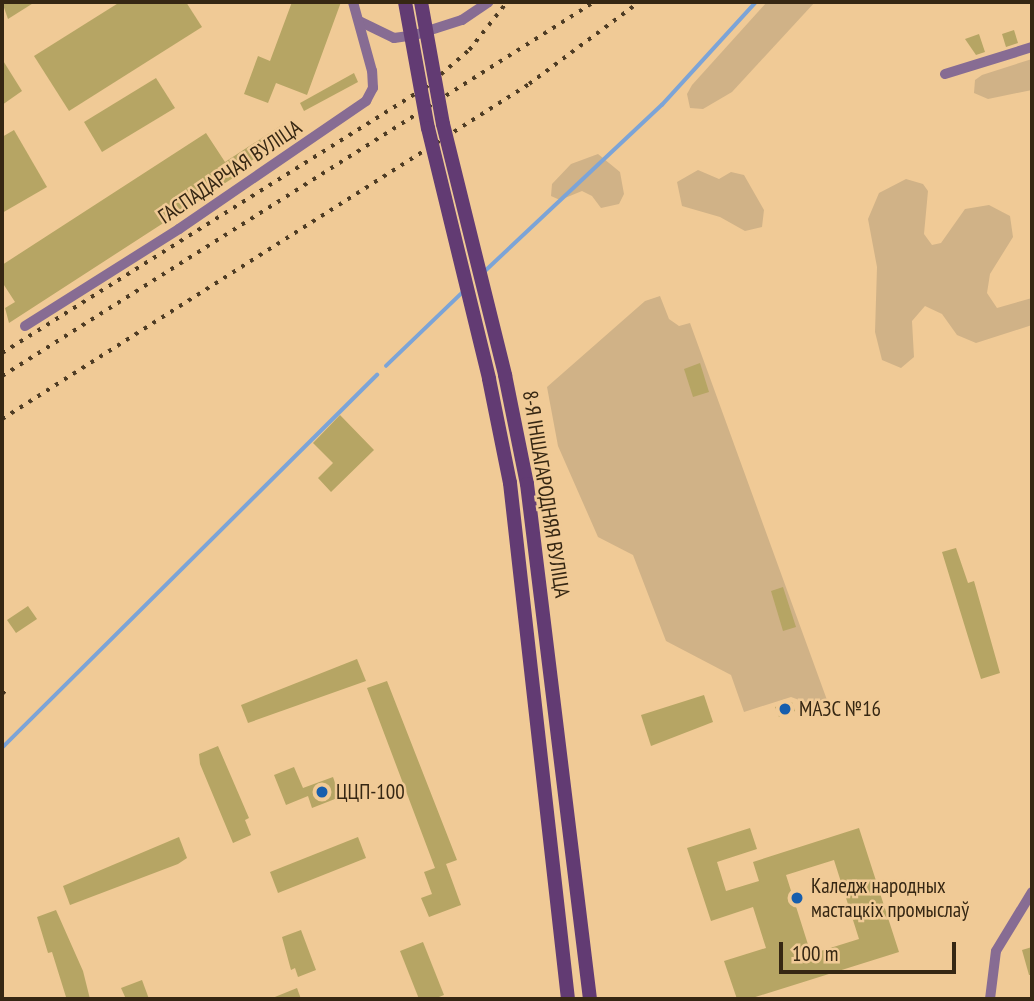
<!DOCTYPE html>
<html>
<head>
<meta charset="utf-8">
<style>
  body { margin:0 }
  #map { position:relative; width:1034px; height:1001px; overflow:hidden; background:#f0ca96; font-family:"PT Sans Narrow",sans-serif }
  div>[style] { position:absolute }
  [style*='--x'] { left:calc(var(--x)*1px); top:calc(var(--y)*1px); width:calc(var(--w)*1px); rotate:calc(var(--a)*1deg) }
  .green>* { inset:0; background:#d0b287 }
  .stream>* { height:3.5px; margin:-1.75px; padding:0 1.75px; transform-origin:1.75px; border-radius:1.75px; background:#7ca4d7 }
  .building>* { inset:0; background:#b6a564 }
  .street>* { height:10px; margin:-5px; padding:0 5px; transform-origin:5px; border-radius:5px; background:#876c93 }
  .secondary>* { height:14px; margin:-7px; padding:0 7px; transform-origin:7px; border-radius:7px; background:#623b73 }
  .rail>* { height:3.5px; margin-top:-1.75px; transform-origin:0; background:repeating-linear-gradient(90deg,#4e3c24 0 3.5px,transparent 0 10.5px) }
  .secondary-bridge>* { height:14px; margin:-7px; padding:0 7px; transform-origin:7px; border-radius:7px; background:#623b73 }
  .dots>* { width:19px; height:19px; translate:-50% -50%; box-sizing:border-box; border:4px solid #f0ca96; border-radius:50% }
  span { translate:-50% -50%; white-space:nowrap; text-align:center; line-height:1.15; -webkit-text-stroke:5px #f0ca96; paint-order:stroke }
  .street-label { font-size:21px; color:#362713 }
  .poi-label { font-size:21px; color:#362713 }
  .left { translate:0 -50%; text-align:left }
  .frame { position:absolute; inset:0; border:4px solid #362713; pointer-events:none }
  .scale { position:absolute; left:779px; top:942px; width:177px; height:32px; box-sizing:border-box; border:4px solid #362713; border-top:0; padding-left:9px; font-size:21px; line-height:24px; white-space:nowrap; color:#362713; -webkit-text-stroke:5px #f0ca96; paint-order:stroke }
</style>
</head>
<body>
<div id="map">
  <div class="green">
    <i style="clip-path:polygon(767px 2px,815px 2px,732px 92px,703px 109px,690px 108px,687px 94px,692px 85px)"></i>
    <i style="clip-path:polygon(1032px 59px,1032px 90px,988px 99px,974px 93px,975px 80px,982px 75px)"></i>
    <i style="clip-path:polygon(598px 154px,620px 172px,624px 194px,619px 204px,601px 208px,592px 196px,582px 191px,560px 200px,551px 196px,552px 184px,571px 164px)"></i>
    <i style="clip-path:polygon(698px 170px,719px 179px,731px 172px,744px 175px,764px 210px,762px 227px,745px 231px,720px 217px,682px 206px,677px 182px)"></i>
    <i style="clip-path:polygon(906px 179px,923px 184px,928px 191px,924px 234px,932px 245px,941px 243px,965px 209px,989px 205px,1010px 216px,1013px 237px,990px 274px,987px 293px,997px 308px,1032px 298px,1032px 325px,976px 343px,957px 335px,942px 314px,925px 306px,912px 321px,914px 357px,901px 368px,882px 360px,875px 332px,877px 267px,868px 219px,879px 193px)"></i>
    <i style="clip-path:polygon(660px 296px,669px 319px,679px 326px,690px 323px,827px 700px,813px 705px,791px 697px,744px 712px,731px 675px,666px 641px,633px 555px,598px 537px,558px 446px,547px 387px,645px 301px)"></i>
  </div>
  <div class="stream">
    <i style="--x:484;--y:272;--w:244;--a:-43.2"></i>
    <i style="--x:662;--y:105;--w:139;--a:-47.6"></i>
    <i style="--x:386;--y:366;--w:107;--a:-43.9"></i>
    <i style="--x:2;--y:748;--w:529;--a:-44.85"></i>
  </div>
  <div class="building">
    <i style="clip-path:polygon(2px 2px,35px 2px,8px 19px)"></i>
    <i style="clip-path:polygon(120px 2px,186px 2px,202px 27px,69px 111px,34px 56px)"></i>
    <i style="clip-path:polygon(292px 2px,341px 2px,307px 95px,276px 83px,268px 103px,244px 94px,258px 56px,270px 61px)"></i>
    <i style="clip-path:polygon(1014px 30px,1018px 43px,1006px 47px,1002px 34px)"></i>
    <i style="clip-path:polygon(979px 34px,985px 52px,976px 55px,965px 39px)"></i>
    <i style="clip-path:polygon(2px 59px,22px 91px,2px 105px)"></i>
    <i style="clip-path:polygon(354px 73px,358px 82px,304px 111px,300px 103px)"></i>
    <i style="clip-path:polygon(156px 78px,175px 108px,102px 152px,84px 122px)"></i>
    <i style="clip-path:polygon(285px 123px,293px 134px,234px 172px,236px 176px,9px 323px,5px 308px,15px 302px,2px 282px,2px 265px,206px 133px,225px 162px)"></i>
    <i style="clip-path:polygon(14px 130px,47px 187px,2px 213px,2px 137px)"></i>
    <i style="clip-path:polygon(700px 363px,709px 392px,693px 397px,684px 369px)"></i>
    <i style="clip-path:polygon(340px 415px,374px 450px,331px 492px,318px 478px,333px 463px,313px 443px)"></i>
    <i style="clip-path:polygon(956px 548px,968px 583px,974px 581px,1000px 673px,981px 679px,942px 552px)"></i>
    <i style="clip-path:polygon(783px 587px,796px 627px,783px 631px,771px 591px)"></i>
    <i style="clip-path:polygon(28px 606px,37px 619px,16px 633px,7px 620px)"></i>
    <i style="clip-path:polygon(357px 659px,366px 681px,248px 723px,241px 705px)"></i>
    <i style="clip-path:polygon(387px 681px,457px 860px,446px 864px,461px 905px,429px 917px,421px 898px,432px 894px,424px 872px,435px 868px,367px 688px)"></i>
    <i style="clip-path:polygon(704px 695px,713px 722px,651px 746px,641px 715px)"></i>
    <i style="clip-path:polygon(792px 702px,795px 711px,779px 717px,775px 707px)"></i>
    <i style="clip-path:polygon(218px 746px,249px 818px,245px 820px,251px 835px,233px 843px,200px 764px,199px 754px)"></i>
    <i style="clip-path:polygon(294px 767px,303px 788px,333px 777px,340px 797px,312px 808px,308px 796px,286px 805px,274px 775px)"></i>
    <i style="clip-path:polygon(evenodd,750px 828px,757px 849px,717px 862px,726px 891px,759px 881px,753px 862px,859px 828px,899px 952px,749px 999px,737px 999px,724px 961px,766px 948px,753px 907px,711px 921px,687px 848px,750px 828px,834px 860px,859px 939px,811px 954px,786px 875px,834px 860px)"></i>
    <i style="clip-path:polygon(179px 837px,187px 858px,178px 864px,70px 905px,63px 886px)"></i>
    <i style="clip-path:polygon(358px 837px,366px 858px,278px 893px,270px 872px)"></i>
    <i style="clip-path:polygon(56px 910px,83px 971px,90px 999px,66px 997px,52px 952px,48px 953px,37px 917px)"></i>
    <i style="clip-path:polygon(301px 930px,316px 970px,298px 977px,295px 968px,291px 970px,282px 937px)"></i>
    <i style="clip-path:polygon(423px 942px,444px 995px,434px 999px,419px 999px,400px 951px)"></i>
    <i style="clip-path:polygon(1032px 947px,1032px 975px,1029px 975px,1022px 950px)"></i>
    <i style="clip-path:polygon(142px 980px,149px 999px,126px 999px,121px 988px)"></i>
    <i style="clip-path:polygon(297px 988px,301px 999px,270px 999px)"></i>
  </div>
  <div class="street">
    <i style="--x:359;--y:21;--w:39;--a:26"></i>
    <i style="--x:394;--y:38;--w:21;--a:-8"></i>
    <i style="--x:415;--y:35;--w:49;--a:-17.7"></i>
    <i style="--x:462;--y:20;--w:32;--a:-34"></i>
    <i style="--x:945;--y:74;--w:91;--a:-17.2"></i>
    <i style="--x:25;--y:326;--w:182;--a:-32.2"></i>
    <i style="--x:179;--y:229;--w:227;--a:-34.4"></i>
    <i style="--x:366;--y:101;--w:15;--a:-62"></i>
    <i style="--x:373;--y:88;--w:17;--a:-93"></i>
    <i style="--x:372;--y:71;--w:72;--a:-105.4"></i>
    <i style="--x:990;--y:999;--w:48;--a:-82.9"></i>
    <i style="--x:996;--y:951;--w:69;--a:-58.6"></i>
  </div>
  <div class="secondary">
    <i style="--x:505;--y:375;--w:111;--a:78.6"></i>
    <i style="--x:527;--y:484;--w:519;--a:83.03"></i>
    <i style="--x:489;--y:379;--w:106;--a:78.6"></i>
    <i style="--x:510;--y:483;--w:519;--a:83.59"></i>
  </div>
  <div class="rail">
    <i style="--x:2;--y:353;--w:499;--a:-32.1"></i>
    <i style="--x:425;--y:88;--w:58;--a:-40.8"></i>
    <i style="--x:469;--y:50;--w:61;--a:-51.6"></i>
    <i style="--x:2;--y:376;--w:700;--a:-32.28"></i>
    <i style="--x:2;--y:419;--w:624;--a:-32.44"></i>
    <i style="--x:529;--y:84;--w:137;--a:-36.7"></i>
    <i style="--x:2;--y:694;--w:4;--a:-45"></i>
  </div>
  <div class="secondary-bridge">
    <i style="--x:405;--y:2;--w:128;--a:79.7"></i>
    <i style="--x:428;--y:128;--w:258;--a:76.3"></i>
    <i style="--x:421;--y:2;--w:124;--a:79.8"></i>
    <i style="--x:443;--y:124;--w:259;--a:76.1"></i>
  </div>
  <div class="dots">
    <i style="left:785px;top:709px;background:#175ead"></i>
    <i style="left:322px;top:792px;background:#175ead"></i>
    <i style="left:797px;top:898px;background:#175ead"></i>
  </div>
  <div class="street-label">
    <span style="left:230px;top:172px;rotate:-34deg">ГАСПАДАРЧАЯ ВУЛІЦА</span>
    <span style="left:546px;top:494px;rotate:81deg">8-Я ІНШАГАРОДНЯЯ ВУЛІЦА</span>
  </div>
  <div class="poi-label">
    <span class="left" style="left:799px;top:709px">МАЗС №16</span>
    <span class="left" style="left:336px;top:792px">ЦЦП-100</span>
    <span class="left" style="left:811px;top:898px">Каледж народных<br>мастацкіх промыслаў</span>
  </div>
  <div class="frame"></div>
  <div class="scale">100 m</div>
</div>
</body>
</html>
